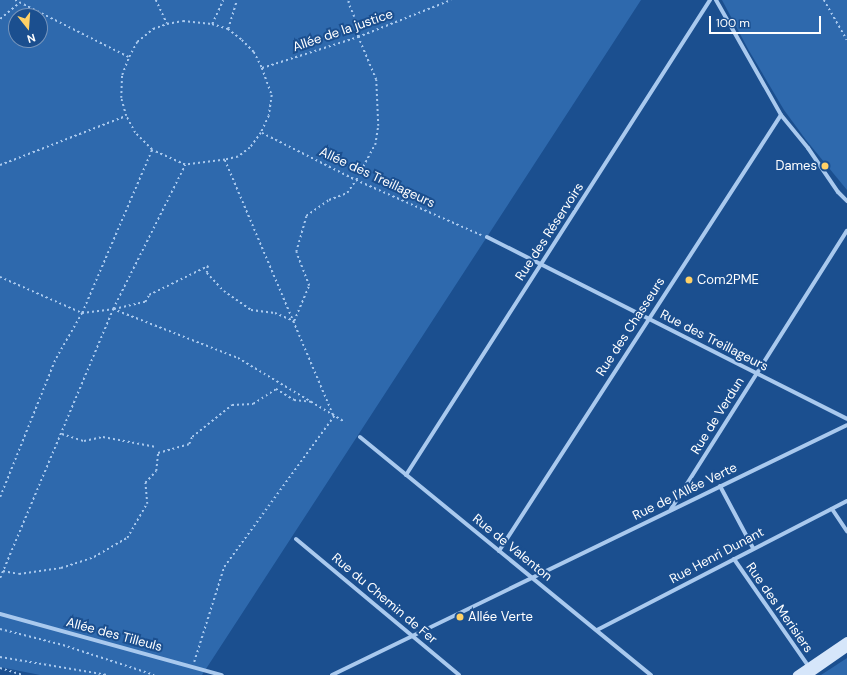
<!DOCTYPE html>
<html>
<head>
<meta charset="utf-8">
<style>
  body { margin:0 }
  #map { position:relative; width:847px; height:675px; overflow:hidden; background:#1b4f8f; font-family:"DM Sans",sans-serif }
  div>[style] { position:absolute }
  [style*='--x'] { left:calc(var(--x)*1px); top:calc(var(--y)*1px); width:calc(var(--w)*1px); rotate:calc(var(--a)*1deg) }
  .green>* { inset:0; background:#2e69ad }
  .path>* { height:1.5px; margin-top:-0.75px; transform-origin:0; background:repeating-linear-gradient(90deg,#a9c9ee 0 2px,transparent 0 5px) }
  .street>* { height:4px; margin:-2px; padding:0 2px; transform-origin:2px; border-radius:2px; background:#a9c9ee }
  .secondary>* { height:8px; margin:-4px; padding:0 4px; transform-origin:4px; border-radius:4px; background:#d6e6fa }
  .dots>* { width:11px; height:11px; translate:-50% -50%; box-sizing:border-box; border:2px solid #1b4f8f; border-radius:50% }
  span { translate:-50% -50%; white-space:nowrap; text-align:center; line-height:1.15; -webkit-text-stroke:4px #1b4f8f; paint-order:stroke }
  .street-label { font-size:13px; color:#fff }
  .poi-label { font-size:13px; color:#fff }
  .right { translate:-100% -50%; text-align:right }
  .left { translate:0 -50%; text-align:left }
  .north { position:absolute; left:8px; top:8px; width:40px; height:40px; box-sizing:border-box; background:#1b4f8f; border:1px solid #7695bc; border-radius:50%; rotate:163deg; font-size:11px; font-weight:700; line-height:16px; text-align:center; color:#fff }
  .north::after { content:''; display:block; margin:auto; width:14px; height:18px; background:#ffd166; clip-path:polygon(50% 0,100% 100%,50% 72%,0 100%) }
  .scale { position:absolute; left:709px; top:16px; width:112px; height:18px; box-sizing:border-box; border:2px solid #fff; border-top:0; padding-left:5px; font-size:12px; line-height:14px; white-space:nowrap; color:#fff; -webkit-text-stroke:3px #1b4f8f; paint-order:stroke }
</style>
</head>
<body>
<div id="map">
  <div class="green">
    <i style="clip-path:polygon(evenodd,0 0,641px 0,202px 675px,40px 675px,0 667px,0 0,16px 16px,40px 16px,40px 40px,16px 40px,16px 16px)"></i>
    <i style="clip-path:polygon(722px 0,847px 0,847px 190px,806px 140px,784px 110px,748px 49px)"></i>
    <i style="clip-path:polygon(847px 658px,847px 675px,821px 675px)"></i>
  </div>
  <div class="path">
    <i style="--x:15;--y:0;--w:127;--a:26.6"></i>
    <i style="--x:156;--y:0;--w:26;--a:65"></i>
    <i style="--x:824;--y:0;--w:46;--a:60.1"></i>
    <i style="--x:0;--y:19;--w:26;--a:-40"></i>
    <i style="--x:183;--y:21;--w:29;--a:6"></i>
    <i style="--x:212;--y:24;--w:17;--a:17"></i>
    <i style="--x:228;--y:29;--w:18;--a:38"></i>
    <i style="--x:242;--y:40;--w:17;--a:45"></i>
    <i style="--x:254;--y:52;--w:18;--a:63"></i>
    <i style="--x:262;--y:68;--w:29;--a:70"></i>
    <i style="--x:272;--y:95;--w:21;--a:98"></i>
    <i style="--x:269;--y:116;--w:19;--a:115"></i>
    <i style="--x:261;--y:133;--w:19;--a:126"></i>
    <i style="--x:250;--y:148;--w:15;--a:143"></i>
    <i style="--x:238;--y:157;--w:13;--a:167"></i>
    <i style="--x:225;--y:160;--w:40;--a:172.9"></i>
    <i style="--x:185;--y:165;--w:36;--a:-156"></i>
    <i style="--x:152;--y:150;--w:24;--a:-135"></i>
    <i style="--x:135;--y:133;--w:19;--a:-118"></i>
    <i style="--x:126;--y:116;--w:19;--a:-106"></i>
    <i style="--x:121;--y:98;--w:23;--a:-88"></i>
    <i style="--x:122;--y:75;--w:19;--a:-69"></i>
    <i style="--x:129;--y:57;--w:17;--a:-62"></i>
    <i style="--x:137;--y:42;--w:21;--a:-39"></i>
    <i style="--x:153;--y:29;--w:15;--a:-20"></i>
    <i style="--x:167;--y:24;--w:16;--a:-11"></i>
    <i style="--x:212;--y:24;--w:26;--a:-65"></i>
    <i style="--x:228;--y:29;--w:30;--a:-73"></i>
    <i style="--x:262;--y:68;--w:101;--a:-17.9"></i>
    <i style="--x:358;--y:37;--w:100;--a:-21.7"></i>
    <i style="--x:262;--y:133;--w:105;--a:26.6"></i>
    <i style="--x:356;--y:180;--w:137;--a:23.7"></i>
    <i style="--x:225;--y:160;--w:277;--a:67"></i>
    <i style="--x:0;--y:165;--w:135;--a:-21.3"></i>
    <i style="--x:0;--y:277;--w:90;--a:23.7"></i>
    <i style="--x:82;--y:313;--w:31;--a:-7"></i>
    <i style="--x:113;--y:309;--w:134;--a:21.4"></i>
    <i style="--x:238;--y:358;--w:125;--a:30.9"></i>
    <i style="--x:114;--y:309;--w:32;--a:-13"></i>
    <i style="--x:145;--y:302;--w:8;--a:-60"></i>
    <i style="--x:149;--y:295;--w:66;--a:-26.2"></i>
    <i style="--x:208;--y:266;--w:7;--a:98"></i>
    <i style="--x:207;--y:273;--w:25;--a:47"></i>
    <i style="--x:224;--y:291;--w:33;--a:35"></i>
    <i style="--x:251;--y:310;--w:24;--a:7"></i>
    <i style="--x:275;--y:313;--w:21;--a:23"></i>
    <i style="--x:294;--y:321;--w:38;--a:-67"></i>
    <i style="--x:309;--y:286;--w:36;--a:-111"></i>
    <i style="--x:296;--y:252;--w:37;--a:-74"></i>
    <i style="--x:306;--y:216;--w:28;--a:-35"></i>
    <i style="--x:329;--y:200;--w:19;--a:-21"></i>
    <i style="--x:347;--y:193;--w:16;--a:-55"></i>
    <i style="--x:356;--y:180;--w:40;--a:-62"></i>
    <i style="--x:375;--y:145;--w:19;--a:-81"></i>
    <i style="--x:378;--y:126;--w:46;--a:-92.5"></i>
    <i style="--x:376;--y:80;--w:47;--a:-112.7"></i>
    <i style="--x:358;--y:37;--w:20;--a:-101"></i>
    <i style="--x:354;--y:17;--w:15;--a:-113"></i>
    <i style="--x:348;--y:3;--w:3;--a:-72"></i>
    <i style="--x:62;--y:434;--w:23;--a:18"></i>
    <i style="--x:84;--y:441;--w:19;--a:-12"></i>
    <i style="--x:103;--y:437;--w:54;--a:10.7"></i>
    <i style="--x:0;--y:497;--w:150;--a:-68.1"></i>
    <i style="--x:56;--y:358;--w:52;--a:-60"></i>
    <i style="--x:82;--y:313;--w:177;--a:-66.8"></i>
    <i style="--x:3;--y:571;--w:16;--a:11"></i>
    <i style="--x:19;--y:574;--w:42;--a:-8.1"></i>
    <i style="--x:61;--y:568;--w:35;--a:-18"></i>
    <i style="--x:94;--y:557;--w:38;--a:-30"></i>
    <i style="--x:127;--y:538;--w:39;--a:-60"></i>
    <i style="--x:147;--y:504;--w:21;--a:-95"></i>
    <i style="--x:145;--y:483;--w:16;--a:-47"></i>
    <i style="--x:156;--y:471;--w:18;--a:-84"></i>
    <i style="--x:158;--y:453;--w:32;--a:-16"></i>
    <i style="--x:189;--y:444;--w:8;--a:-67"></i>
    <i style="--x:192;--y:437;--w:51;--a:-38.7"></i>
    <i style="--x:232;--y:405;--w:21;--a:-3"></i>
    <i style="--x:253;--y:404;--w:27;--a:-33"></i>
    <i style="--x:276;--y:389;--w:21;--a:31"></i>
    <i style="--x:294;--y:400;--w:18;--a:6"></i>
    <i style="--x:0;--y:578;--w:292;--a:-67.2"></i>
    <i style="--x:113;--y:309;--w:161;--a:-63.4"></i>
    <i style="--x:0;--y:629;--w:65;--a:14.3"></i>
    <i style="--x:63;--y:645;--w:96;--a:18.2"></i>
    <i style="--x:0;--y:657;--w:109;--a:9.5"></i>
    <i style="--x:194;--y:662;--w:100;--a:-72.5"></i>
    <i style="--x:224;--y:567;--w:187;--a:-53.9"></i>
    <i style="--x:0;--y:668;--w:24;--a:17"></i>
  </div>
  <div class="street">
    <i style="--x:716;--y:0;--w:132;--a:60.5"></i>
    <i style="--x:781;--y:115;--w:43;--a:50.7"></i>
    <i style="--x:808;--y:148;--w:53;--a:55.7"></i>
    <i style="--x:838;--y:192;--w:13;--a:45"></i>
    <i style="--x:487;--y:237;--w:403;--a:26.8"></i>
    <i style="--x:360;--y:437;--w:376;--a:39.3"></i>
    <i style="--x:406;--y:475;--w:564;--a:-57.38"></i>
    <i style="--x:720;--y:486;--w:70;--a:62"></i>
    <i style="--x:671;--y:509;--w:329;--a:-57.7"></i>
    <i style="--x:832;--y:509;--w:27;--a:56"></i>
    <i style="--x:296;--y:539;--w:212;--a:39.8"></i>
    <i style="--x:499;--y:551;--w:519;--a:-57.11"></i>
    <i style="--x:734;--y:559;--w:131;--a:55.2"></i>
    <i style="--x:0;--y:614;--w:230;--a:15.4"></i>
    <i style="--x:597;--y:630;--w:281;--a:-27.3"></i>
    <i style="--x:332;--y:675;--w:572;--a:-25.89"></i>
  </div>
  <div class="secondary">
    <i style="--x:797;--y:675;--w:60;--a:-34.2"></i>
    <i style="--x:808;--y:675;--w:47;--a:-34.7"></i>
  </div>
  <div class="dots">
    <i style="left:825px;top:166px;background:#ffd166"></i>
    <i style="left:689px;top:280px;background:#ffd166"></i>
    <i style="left:460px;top:617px;background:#ffd166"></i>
  </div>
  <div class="street-label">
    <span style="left:343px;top:31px;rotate:-19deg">Allée de la justice</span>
    <span style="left:377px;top:178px;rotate:25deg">Allée des Treillageurs</span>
    <span style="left:550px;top:232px;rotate:-57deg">Rue des Réservoirs</span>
    <span style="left:631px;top:327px;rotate:-57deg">Rue des Chasseurs</span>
    <span style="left:714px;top:341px;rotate:27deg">Rue des Treillageurs</span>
    <span style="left:718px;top:416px;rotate:-58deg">Rue de Verdun</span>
    <span style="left:685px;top:492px;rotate:-26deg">Rue de l'Allée Verte</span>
    <span style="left:512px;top:548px;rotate:39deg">Rue de Valenton</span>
    <span style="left:717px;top:556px;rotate:-28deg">Rue Henri Dunant</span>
    <span style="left:384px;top:599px;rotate:40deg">Rue du Chemin de Fer</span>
    <span style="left:779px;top:608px;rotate:55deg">Rue des Merisiers</span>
    <span style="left:114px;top:635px;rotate:15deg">Allée des Tilleuls</span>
  </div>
  <div class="poi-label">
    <span class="right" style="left:817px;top:166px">Dames</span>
    <span class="left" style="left:697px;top:280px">Com2PME</span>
    <span class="left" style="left:468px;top:617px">Allée Verte</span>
  </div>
  <div class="north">N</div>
  <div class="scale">100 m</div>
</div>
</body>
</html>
